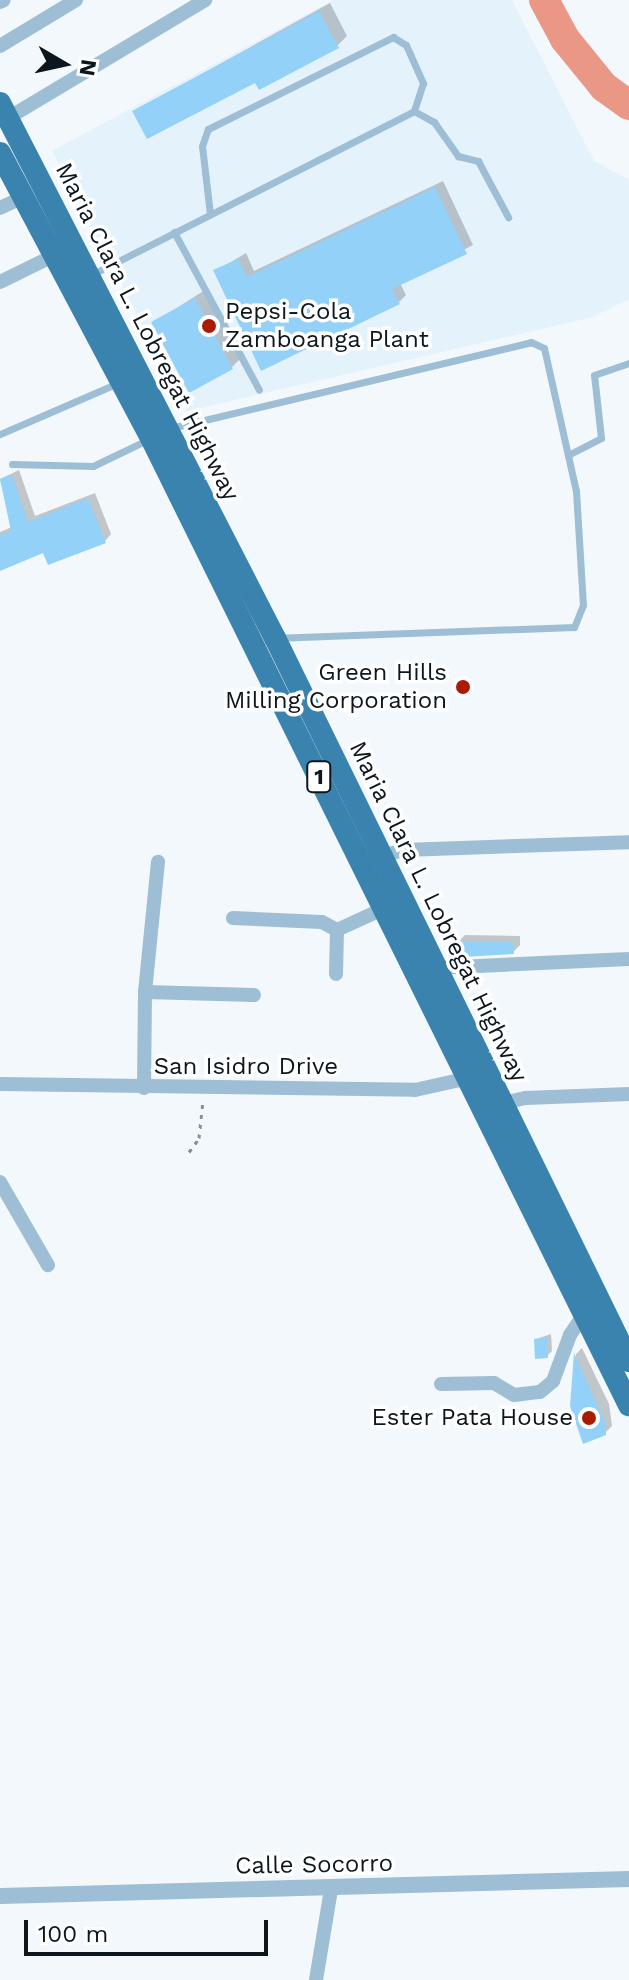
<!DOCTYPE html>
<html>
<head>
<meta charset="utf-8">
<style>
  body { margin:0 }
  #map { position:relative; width:629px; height:1980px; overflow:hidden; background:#f2f8fb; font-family:"Work Sans",sans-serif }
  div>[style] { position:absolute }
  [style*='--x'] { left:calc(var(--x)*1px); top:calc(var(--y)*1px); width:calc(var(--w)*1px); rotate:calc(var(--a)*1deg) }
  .built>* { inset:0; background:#e4f2fc }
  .shadow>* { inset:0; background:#0003 }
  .river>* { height:30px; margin:-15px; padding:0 15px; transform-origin:15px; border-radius:15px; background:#eb9786 }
  .building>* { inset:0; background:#93d1f8 }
  .path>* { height:3px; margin-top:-1.5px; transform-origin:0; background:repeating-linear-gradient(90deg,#878f94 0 4px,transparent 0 10px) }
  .service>* { height:7px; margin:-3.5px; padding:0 3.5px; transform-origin:3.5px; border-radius:3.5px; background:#9dbed4 }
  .minor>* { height:14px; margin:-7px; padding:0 7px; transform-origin:7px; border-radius:7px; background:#9dbed4 }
  .tertiary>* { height:16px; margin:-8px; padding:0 8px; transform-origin:8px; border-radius:8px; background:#9dbed4 }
  .trunk>* { height:22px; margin:-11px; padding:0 11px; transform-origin:11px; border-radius:11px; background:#3983ae }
  .dots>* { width:22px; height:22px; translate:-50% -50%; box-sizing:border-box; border:4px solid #fff; border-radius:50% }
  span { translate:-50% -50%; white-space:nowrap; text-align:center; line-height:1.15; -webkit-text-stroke:7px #fff; paint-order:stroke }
  .shield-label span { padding:2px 6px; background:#fff; border:2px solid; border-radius:6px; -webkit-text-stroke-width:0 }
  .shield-label { font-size:22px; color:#0c161d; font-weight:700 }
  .poi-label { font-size:24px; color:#0c161d }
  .left { translate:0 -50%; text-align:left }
  .right { translate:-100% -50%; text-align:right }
  .street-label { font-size:24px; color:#0c161d }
  .north { position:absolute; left:24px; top:24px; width:80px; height:80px; -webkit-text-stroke:6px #fff; paint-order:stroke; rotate:99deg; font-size:22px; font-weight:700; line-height:32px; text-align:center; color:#0c161d }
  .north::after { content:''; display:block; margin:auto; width:28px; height:36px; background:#0c161d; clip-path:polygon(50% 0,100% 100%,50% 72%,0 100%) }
  .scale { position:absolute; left:24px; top:1920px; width:244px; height:36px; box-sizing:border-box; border:4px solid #0c161d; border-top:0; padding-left:10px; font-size:24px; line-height:28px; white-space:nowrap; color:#0c161d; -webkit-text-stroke:6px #fff; paint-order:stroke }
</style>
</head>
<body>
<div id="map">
  <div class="built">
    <i style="clip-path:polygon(333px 0,512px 0,594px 161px,629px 180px,629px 299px,593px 317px,187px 411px,52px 151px)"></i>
  </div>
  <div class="shadow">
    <i style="clip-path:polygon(330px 3px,347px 36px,337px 46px,256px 81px,135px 111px)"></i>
    <i style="clip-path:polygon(443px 181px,473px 245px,400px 283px,406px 295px,398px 303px,262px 368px,216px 271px,246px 253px,254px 271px)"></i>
    <i style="clip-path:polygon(205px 290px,242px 357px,232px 367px,153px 323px)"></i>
    <i style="clip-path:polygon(19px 470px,35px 516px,95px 493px,111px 534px,105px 541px,45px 551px,0 568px,0 532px,12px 527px,0 479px)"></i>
    <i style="clip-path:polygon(465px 935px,520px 936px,520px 945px,513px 952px,458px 942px)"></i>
    <i style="clip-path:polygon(551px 1334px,552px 1351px,547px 1356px,536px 1339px)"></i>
    <i style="clip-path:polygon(582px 1348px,609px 1404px,612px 1426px,605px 1433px,572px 1406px,576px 1354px)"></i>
  </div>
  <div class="river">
    <i style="--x:544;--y:0;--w:44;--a:61.7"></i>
    <i style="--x:565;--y:39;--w:62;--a:50.9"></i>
    <i style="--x:604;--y:87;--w:31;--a:36"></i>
  </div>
  <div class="building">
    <i style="clip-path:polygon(319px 11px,339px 48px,259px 90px,255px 83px,147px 139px,132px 111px)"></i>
    <i style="clip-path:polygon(435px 187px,467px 254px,392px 289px,400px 304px,261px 371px,213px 270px,238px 259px,247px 277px)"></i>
    <i style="clip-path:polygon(195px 298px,233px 369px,189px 393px,151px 322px)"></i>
    <i style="clip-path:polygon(12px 475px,28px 522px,88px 498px,106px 543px,48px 565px,43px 553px,0 571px,0 535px,11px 531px,0 479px)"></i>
    <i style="clip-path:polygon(456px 941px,513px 942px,514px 954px,462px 957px)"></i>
    <i style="clip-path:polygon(547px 1338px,548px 1358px,535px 1359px,534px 1339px)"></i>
    <i style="clip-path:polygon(574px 1353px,606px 1424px,606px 1435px,583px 1444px,570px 1406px)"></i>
  </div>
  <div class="path">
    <i style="--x:189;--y:1152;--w:17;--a:-54"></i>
    <i style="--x:199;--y:1138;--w:37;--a:-84"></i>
  </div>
  <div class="service">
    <i style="--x:210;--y:214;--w:68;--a:-96.7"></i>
    <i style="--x:202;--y:146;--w:18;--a:-71"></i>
    <i style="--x:208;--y:129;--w:207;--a:-26.4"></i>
    <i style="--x:393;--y:37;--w:15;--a:32"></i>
    <i style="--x:406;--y:45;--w:42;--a:65.9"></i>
    <i style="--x:423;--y:83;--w:29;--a:108"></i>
    <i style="--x:174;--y:232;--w:179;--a:61.7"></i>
    <i style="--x:93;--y:274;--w:360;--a:-26.9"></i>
    <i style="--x:414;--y:111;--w:23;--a:29"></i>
    <i style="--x:434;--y:122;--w:42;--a:54.8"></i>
    <i style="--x:458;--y:156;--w:21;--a:14"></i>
    <i style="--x:478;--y:161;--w:64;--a:61.8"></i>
    <i style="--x:171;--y:428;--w:370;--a:-13.4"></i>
    <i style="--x:531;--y:342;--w:14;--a:25"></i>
    <i style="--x:544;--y:348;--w:147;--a:77.4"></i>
    <i style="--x:576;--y:491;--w:114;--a:86.5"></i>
    <i style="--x:583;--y:605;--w:24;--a:112"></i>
    <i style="--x:574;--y:627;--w:294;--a:177.9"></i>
    <i style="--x:0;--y:434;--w:131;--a:-23.4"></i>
    <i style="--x:568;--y:455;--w:37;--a:-27"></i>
    <i style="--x:601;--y:438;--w:63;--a:-96.3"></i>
    <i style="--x:594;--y:375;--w:37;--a:-19"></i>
    <i style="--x:12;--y:464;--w:81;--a:1.4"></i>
    <i style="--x:93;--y:466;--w:62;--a:-25.7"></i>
  </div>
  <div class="minor">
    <i style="--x:0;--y:2;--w:4;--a:-27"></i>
    <i style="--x:0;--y:46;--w:89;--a:-31.2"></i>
    <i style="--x:8;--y:118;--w:230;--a:-30.9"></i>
    <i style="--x:0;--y:208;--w:26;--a:-25"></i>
    <i style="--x:0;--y:282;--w:59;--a:-26.1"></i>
    <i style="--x:374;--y:858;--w:31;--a:-15"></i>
    <i style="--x:404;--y:850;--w:225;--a:-2"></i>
    <i style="--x:233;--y:918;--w:89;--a:2.6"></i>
    <i style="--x:322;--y:922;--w:17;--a:28"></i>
    <i style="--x:337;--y:930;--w:53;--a:-24.6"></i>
    <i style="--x:436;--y:968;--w:193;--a:-2.7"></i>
    <i style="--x:336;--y:974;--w:44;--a:-88.7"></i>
    <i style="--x:145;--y:992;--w:109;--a:1.6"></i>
    <i style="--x:0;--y:1084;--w:415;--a:0.8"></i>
    <i style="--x:415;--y:1090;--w:59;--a:-12.6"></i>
    <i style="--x:144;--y:1088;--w:96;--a:-89.4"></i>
    <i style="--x:145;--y:992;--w:131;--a:-84.3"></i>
    <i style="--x:495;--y:1105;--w:32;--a:-13"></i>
    <i style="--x:526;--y:1098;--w:103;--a:-2.2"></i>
    <i style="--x:0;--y:1182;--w:96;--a:60"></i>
    <i style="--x:441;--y:1384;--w:53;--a:-1.1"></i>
    <i style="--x:494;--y:1383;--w:23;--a:31"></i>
    <i style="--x:514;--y:1395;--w:26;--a:-7"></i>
    <i style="--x:540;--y:1392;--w:17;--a:-40"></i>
    <i style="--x:553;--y:1381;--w:49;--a:-69.7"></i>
    <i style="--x:570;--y:1335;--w:27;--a:-56"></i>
    <i style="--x:316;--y:1980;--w:92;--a:-80.6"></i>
  </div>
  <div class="tertiary">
    <i style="--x:0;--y:1896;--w:629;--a:-1.55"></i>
  </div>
  <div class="trunk">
    <i style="--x:0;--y:103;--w:602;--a:62.8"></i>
    <i style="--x:275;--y:638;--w:805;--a:63.91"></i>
    <i style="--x:0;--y:153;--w:323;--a:62.1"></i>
    <i style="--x:151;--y:438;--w:1079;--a:63.7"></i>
  </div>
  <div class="dots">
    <i style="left:209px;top:326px;background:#aa1b01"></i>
    <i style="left:463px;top:687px;background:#aa1b01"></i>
    <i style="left:589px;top:1418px;background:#aa1b01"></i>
  </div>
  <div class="shield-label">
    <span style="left:319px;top:777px">1</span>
  </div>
  <div class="poi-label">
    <span class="left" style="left:225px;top:326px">Pepsi-Cola<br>Zamboanga Plant</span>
    <span class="right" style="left:447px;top:687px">Green Hills<br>Milling Corporation</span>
    <span class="right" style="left:573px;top:1418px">Ester Pata House</span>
  </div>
  <div class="street-label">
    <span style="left:147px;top:332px;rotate:63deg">Maria Clara L. Lobregat Highway</span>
    <span style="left:438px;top:912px;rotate:64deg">Maria Clara L. Lobregat Highway</span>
    <span style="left:246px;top:1067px">San Isidro Drive</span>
    <span style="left:314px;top:1865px;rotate:-1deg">Calle Socorro</span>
  </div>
  <div class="north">N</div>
  <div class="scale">100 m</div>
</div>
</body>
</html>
